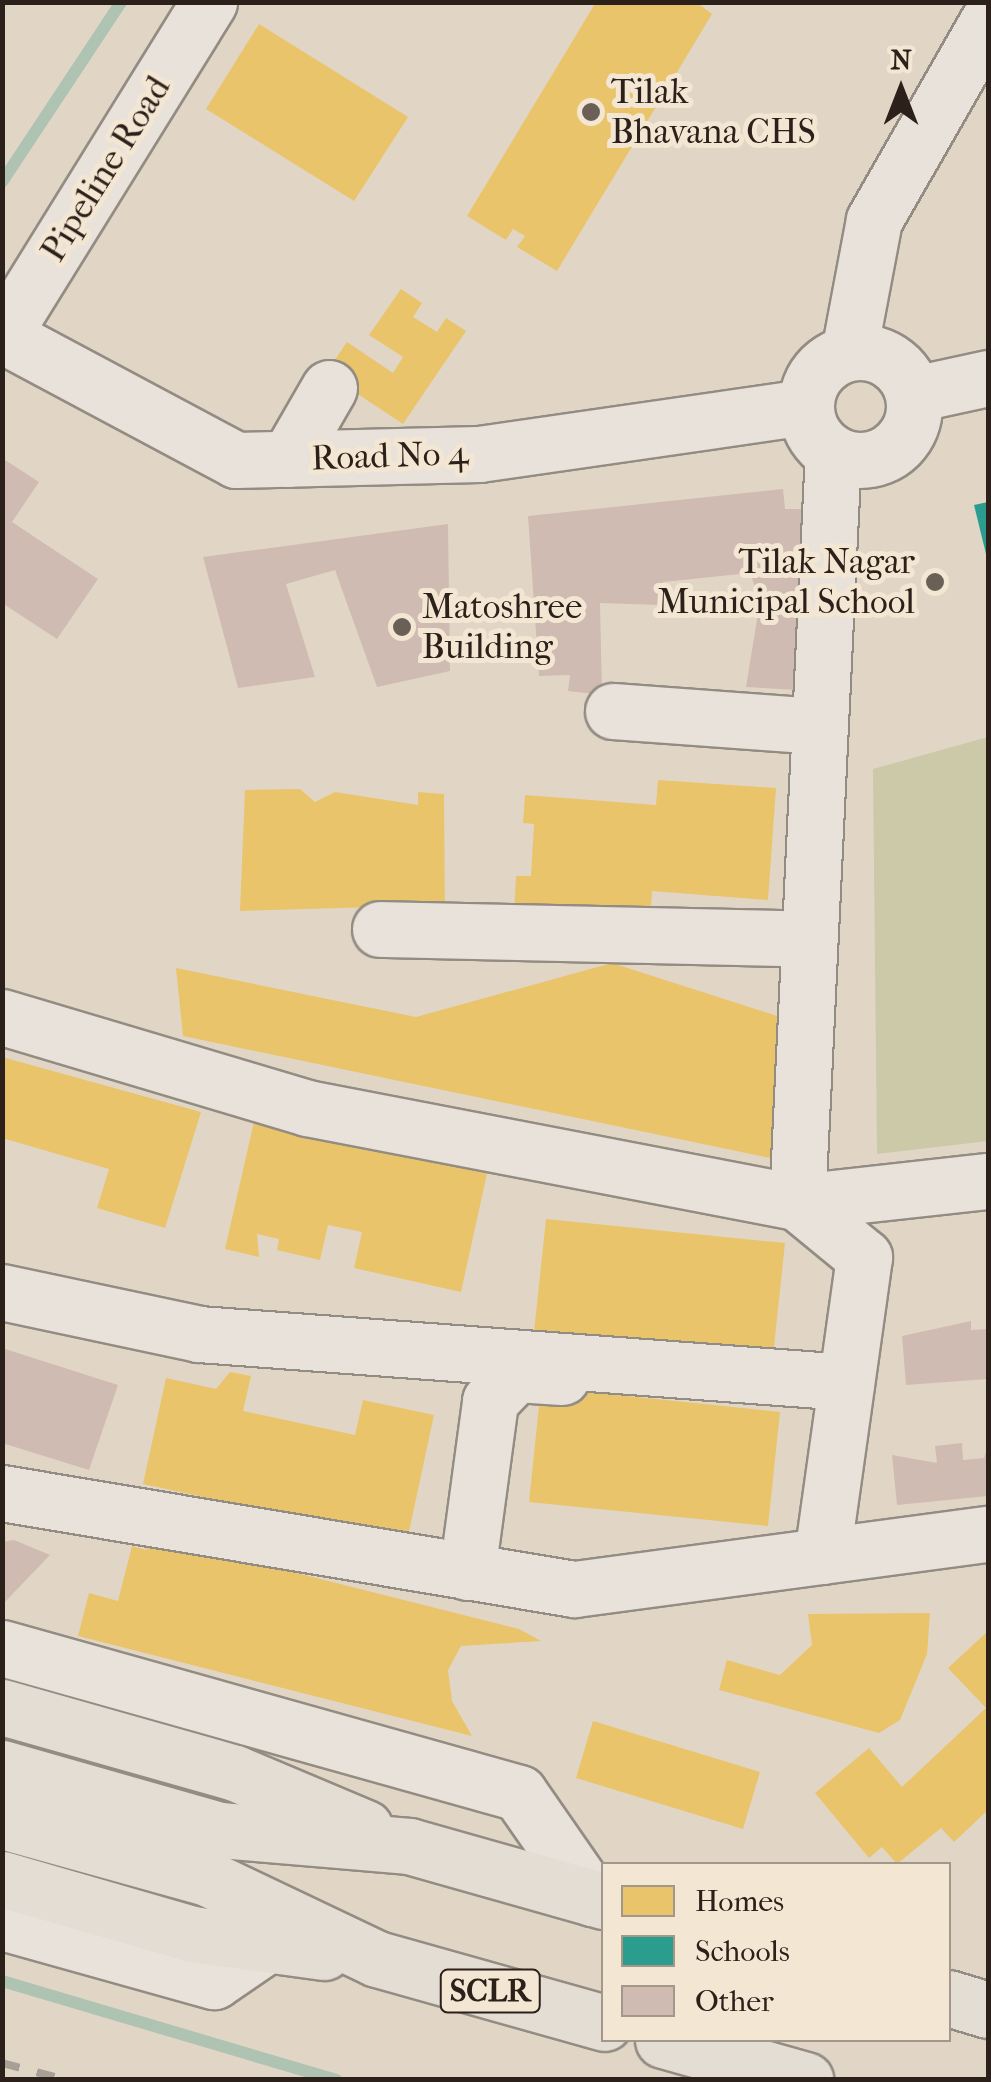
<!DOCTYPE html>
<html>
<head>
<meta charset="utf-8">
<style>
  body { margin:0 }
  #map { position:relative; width:991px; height:2082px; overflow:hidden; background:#e1d6c6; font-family:"IM FELL French Canon",serif }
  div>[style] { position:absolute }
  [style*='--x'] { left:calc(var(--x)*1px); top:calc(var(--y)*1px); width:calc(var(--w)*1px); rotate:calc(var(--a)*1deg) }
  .green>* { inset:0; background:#cbc9a8 }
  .homes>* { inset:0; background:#e9c46a }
  .schools>* { inset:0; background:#2a9d8f }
  .stream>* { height:12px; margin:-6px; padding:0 6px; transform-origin:6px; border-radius:6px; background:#afc3b2 }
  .building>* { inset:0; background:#cfbbb2 }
  .roads { filter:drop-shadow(2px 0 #938c82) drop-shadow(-2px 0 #938c82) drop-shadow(0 2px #938c82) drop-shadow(0 -2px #938c82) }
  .minor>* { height:55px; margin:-27.5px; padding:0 27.5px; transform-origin:27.5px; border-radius:27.5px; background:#e8e2da }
  .minor>.ring { margin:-27.5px; padding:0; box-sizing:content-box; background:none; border:55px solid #e8e2da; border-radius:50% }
  .highway>* { height:55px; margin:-27.5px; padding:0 27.5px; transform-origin:27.5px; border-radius:27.5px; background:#e3ddd4 }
  .rail>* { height:8px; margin-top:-4px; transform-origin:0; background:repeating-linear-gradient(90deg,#a6a099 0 18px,transparent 0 36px) }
  .dots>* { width:28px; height:28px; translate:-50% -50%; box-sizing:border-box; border:5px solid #f3e6d3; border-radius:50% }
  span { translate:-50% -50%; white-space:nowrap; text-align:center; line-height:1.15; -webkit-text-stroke:10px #f3e6d3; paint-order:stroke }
  .shield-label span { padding:2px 8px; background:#f3e6d3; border:2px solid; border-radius:8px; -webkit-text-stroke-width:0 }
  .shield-label { font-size:32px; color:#2c201a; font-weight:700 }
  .poi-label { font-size:35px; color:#2c201a }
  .left { translate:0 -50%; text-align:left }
  .right { translate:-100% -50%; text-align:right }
  .street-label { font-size:35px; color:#2c201a }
  .frame { position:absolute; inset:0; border:5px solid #2c201a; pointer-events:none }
  .legend { position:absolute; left:601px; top:1862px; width:350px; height:180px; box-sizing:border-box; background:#f3e6d3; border:2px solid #a39789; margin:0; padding:12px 18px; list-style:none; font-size:30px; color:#2c201a }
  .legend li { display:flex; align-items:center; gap:20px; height:50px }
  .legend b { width:50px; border:2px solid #a39789 }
  .north { position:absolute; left:851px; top:40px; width:100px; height:100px; -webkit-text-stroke:8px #f3e6d3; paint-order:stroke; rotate:0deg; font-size:28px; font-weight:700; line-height:40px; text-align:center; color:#2c201a }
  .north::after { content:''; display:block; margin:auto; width:35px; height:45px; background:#2c201a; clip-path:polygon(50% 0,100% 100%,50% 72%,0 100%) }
</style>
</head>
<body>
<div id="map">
  <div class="green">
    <i style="clip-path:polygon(988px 737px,988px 1141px,877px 1154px,873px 769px)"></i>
  </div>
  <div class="homes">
    <i style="clip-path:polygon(596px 2px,696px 2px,712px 14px,557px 271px,517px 247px,525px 236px,513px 229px,506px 240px,467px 216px)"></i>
    <i style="clip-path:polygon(259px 24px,408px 117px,354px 201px,206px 109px)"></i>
    <i style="clip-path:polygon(401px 289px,422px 303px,413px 317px,437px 332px,446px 318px,466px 331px,403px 424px,326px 373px,347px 342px,393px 373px,403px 357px,369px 335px)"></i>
    <i style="clip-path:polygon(658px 780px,776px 788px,768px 900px,652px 891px,650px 924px,514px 915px,516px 876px,531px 876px,534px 824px,523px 823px,525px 795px,656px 805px)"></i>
    <i style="clip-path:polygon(300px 789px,315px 802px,335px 792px,418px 805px,418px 792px,444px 794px,445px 920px,374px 907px,240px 911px,245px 790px)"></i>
    <i style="clip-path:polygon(612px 963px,796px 1022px,785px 1161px,183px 1036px,176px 968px,416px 1017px)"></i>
    <i style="clip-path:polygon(2px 1057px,201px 1112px,165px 1228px,97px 1208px,109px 1169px,2px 1138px)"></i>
    <i style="clip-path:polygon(256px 1113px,492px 1151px,461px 1292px,354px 1268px,362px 1232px,328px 1225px,320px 1260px,277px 1250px,279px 1239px,257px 1234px,259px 1257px,225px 1249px)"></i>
    <i style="clip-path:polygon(546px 1219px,785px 1243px,773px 1356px,534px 1332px)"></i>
    <i style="clip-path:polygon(230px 1372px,251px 1376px,243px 1411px,355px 1435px,363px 1400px,434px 1415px,407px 1541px,143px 1484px,166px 1378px,216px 1389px)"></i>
    <i style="clip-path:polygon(541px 1387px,780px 1412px,768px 1526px,529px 1502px)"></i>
    <i style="clip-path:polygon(150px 1536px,519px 1629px,541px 1641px,461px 1646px,448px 1670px,452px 1701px,472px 1736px,78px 1636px,89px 1593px,118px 1601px,132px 1546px,146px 1550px)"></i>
    <i style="clip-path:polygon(930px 1613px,927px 1654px,900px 1720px,879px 1733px,719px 1690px,727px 1660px,780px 1675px,812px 1645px,808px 1614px)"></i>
    <i style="clip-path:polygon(988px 1631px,988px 1810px,954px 1842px,941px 1828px,897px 1864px,882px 1847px,869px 1858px,815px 1793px,869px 1748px,902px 1787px,986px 1708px,948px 1668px)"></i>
    <i style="clip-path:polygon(593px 1721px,760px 1772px,743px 1829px,576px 1778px)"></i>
  </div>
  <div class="schools">
    <i style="clip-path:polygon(988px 502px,988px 557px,987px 558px,974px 505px)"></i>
  </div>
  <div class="stream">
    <i style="--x:2;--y:182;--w:216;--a:-56.5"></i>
    <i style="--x:2;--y:1981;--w:349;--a:16.5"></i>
  </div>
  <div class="building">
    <i style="clip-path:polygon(2px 458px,39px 482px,12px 522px,98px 579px,57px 639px,2px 603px)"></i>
    <i style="clip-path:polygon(783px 489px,785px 509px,812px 509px,815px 691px,746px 687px,760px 601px,750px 573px,663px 582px,660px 605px,600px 603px,602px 695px,568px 691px,570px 675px,539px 676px,528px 516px)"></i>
    <i style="clip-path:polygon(448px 524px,450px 671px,377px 687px,335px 570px,286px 584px,315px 677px,238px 688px,203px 557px)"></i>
    <i style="clip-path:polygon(971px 1321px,971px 1330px,988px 1329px,988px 1379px,906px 1385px,902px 1336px)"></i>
    <i style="clip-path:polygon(2px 1348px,118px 1385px,89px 1470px,2px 1443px)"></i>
    <i style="clip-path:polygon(962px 1443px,963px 1460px,984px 1458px,988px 1445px,988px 1496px,897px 1505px,892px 1455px,937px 1463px,935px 1446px)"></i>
    <i style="clip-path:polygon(14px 1540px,50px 1555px,2px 1605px,2px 1542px)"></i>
  </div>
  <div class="roads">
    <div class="minor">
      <i style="--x:2;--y:335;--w:265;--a:28.1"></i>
      <i style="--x:236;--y:460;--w:243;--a:-1.4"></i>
      <i style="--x:479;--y:454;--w:329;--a:-8.2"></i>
      <i style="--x:2;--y:336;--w:393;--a:-58.2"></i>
      <i class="ring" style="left:806px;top:352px;width:53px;height:53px"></i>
      <i style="--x:849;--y:352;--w:134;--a:-79.3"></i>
      <i style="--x:874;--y:220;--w:229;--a:-60.2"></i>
      <i style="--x:914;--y:394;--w:76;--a:-12.2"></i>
      <i style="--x:288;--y:459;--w:82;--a:-60"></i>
      <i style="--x:613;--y:711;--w:207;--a:4.2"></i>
      <i style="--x:380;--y:929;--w:429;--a:1.3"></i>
      <i style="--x:2;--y:1017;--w:318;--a:16.6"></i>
      <i style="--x:307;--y:1108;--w:499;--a:10.9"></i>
      <i style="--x:797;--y:1202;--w:192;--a:-6.3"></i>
      <i style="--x:797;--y:1202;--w:750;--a:-87.25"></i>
      <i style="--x:797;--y:1202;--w:87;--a:39.4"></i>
      <i style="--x:864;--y:1257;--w:302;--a:98"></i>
      <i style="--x:2;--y:1292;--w:201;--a:12"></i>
      <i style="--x:199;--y:1334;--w:649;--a:4.24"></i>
      <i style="--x:2;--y:1493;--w:580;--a:9.53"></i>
      <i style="--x:574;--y:1589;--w:418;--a:-7.6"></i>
      <i style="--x:467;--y:1572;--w:173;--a:-82.3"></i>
      <i style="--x:490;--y:1401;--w:37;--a:-46"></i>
      <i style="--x:516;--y:1374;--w:46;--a:3.7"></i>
      <i style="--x:2;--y:1648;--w:537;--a:15.67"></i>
      <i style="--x:519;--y:1793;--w:128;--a:55.2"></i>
      <i style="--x:2;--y:1922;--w:220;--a:15.6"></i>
      <i style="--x:214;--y:1981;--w:65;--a:-34.4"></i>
    </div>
    <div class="highway">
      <i style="--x:2;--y:1707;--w:242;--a:15.8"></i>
      <i style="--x:235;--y:1773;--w:141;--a:22.9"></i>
      <i style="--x:2;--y:1768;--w:226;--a:15.9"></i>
      <i style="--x:219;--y:1830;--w:191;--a:4.8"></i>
      <i style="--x:409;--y:1846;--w:203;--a:15.8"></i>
      <i style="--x:2;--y:1821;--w:213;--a:15.5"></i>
      <i style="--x:207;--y:1878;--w:188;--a:25.5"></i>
      <i style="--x:377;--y:1959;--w:236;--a:15.7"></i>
      <i style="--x:2;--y:1879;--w:198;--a:16.1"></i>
      <i style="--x:192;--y:1934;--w:133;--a:7.8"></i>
      <i style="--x:948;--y:1998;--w:42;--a:16.7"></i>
      <i style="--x:663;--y:2040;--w:148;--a:15.7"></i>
    </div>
  </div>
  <div class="rail">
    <i style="--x:2;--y:2063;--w:66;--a:14.9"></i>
  </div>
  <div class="dots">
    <i style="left:591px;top:112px;background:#6b6056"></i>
    <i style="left:935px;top:582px;background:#6b6056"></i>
    <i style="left:402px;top:627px;background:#6b6056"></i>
  </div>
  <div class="shield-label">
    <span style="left:490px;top:1991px">SCLR</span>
  </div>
  <div class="poi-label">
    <span class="left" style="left:611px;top:112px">Tilak<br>Bhavana CHS</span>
    <span class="right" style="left:915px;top:582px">Tilak Nagar<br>Municipal School</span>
    <span class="left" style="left:422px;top:627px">Matoshree<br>Building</span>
  </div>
  <div class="street-label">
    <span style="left:106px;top:169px;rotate:-58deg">Pipeline Road</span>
    <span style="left:390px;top:456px;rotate:-2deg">Road No 4</span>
  </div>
  <div class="frame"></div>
  <ul class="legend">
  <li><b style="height:28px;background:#e9c46a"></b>Homes</li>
  <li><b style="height:28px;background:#2a9d8f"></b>Schools</li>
  <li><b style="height:28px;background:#cfbbb2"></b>Other</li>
  </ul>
  <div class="north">N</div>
</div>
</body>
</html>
